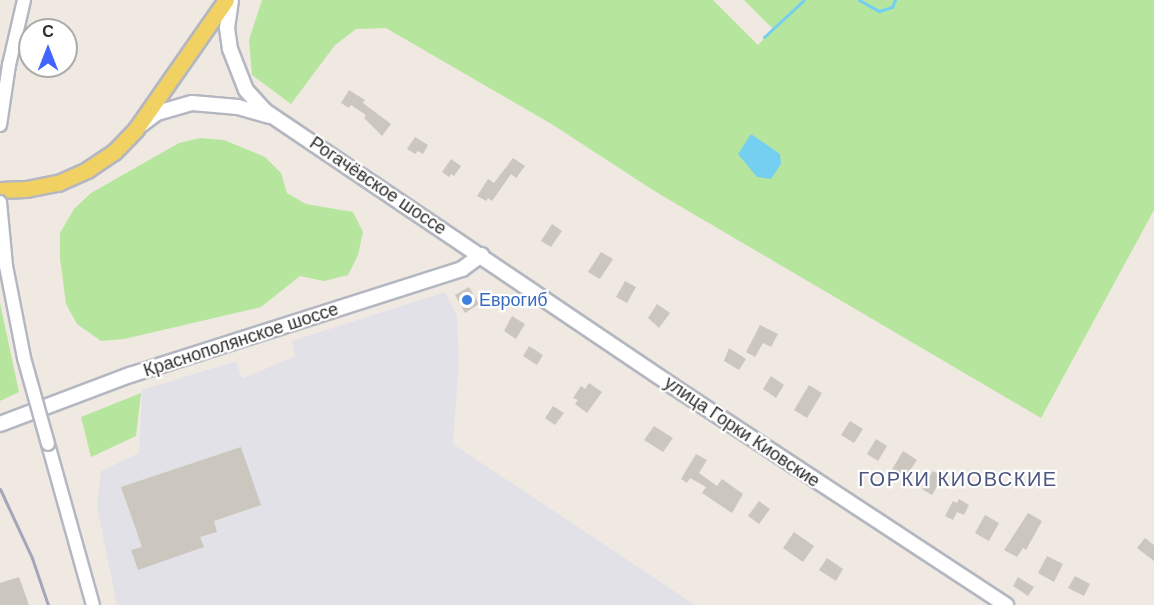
<!DOCTYPE html>
<html>
<head>
<meta charset="utf-8">
<style>
  body { margin:0 }
  #map { position:relative; width:1154px; height:605px; overflow:hidden; background:#efe9e1; font-family:Arial,sans-serif }
  div>[style] { position:absolute }
  [style*='--x'] { left:calc(var(--x)*1px); top:calc(var(--y)*1px); width:calc(var(--w)*1px); rotate:calc(var(--a)*1deg) }
  .industrial>* { inset:0; background:#e3e1e8 }
  .green>* { inset:0; background:#b6e59e }
  .water>* { inset:0; background:#75cff0 }
  .stream>* { height:3px; margin:-1.5px; padding:0 1.5px; transform-origin:1.5px; border-radius:1.5px; background:#75cff0 }
  .building>* { inset:0; background:#cbc7bf }
  .roads { filter:drop-shadow(2px 0 #b4b7c1) drop-shadow(-2px 0 #b4b7c1) drop-shadow(0 2px #b4b7c1) drop-shadow(0 -2px #b4b7c1) }
  .tertiary>* { height:12px; margin:-6px; padding:0 6px; transform-origin:6px; border-radius:6px; background:#fff }
  .secondary>* { height:14px; margin:-7px; padding:0 7px; transform-origin:7px; border-radius:7px; background:#fff }
  .primary>* { height:15px; margin:-7.5px; padding:0 7.5px; transform-origin:7.5px; border-radius:7.5px; background:#f2d163 }
  .rail>* { height:3px; margin:-1.5px; padding:0 1.5px; transform-origin:1.5px; border-radius:1.5px; background:#a3a6b8 }
  .bridges { filter:drop-shadow(2px 0 #b4b7c1) drop-shadow(-2px 0 #b4b7c1) drop-shadow(0 2px #b4b7c1) drop-shadow(0 -2px #b4b7c1) }
  .tertiary-bridge>* { height:12px; margin:-6px; padding:0 6px; transform-origin:6px; border-radius:6px; background:#fff }
  .dots>* { width:16px; height:16px; translate:-50% -50%; box-sizing:border-box; border:3px solid #fff; border-radius:50% }
  span { translate:-50% -50%; white-space:nowrap; text-align:center; line-height:1.15; -webkit-text-stroke:4.5px #fff; paint-order:stroke }
  .street-label { font-size:18px; color:#2e2e2e }
  .shop-label { font-size:18px; color:#366cbe }
  .left { translate:0 -50%; text-align:left }
  .neighbourhood-label { font-size:20px; color:#4d5680; letter-spacing:1.5px }
  .north { position:absolute; left:18px; top:18px; width:60px; height:60px; box-sizing:border-box; background:#fff; border:2px solid #ababab; border-radius:50%; rotate:0deg; font-size:16px; font-weight:700; line-height:24px; text-align:center; color:#2e2e2e }
  .north::after { content:''; display:block; margin:auto; width:21px; height:27px; background:#4264fb; clip-path:polygon(50% 0,100% 100%,50% 72%,0 100%) }
</style>
</head>
<body>
<div id="map">
  <div class="industrial">
    <i style="clip-path:polygon(445px 292px,457px 316px,459px 360px,453px 444px,695px 605px,117px 605px,97px 507px,101px 471px,139px 453px,142px 390px,236px 361px,242px 378px,251px 375px,295px 356px,292px 341px)"></i>
  </div>
  <div class="green">
    <i style="clip-path:polygon(262px 0,713px 0,758px 45px,773px 29px,744px 0,1154px 0,1154px 210px,1041px 418px,656px 192px,553px 125px,386px 28px,356px 29px,335px 45px,291px 104px,252px 75px,249px 40px)"></i>
    <i style="clip-path:polygon(200px 138px,224px 140px,265px 157px,281px 173px,287px 193px,306px 204px,353px 212px,363px 232px,358px 255px,348px 275px,324px 281px,300px 276px,261px 307px,124px 339px,101px 341px,77px 324px,66px 304px,60px 258px,60px 233px,74px 209px,91px 193px,179px 143px)"></i>
    <i style="clip-path:polygon(0 303px,19px 392px,0 401px)"></i>
    <i style="clip-path:polygon(141px 393px,136px 436px,91px 457px,81px 417px)"></i>
  </div>
  <div class="water">
    <i style="clip-path:polygon(751px 134px,780px 154px,781px 164px,771px 179px,757px 177px,738px 154px)"></i>
  </div>
  <div class="stream">
    <i style="--x:859;--y:0;--w:23;--a:29"></i>
    <i style="--x:879;--y:11;--w:14;--a:-17"></i>
    <i style="--x:892;--y:7;--w:8;--a:-67"></i>
    <i style="--x:764;--y:37;--w:54;--a:-42.8"></i>
  </div>
  <div class="building">
    <i style="clip-path:polygon(349px 90px,365px 100px,363px 103px,391px 124px,382px 136px,364px 118px,366px 115px,351px 105px,349px 108px,341px 103px)"></i>
    <i style="clip-path:polygon(415px 137px,428px 145px,423px 154px,418px 151px,415px 154px,407px 149px)"></i>
    <i style="clip-path:polygon(513px 158px,525px 166px,516px 178px,511px 174px,492px 201px,488px 198px,486px 201px,477px 196px,488px 179px,494px 183px)"></i>
    <i style="clip-path:polygon(451px 159px,461px 166px,454px 176px,451px 174px,449px 177px,442px 172px)"></i>
    <i style="clip-path:polygon(552px 224px,562px 231px,551px 247px,541px 241px)"></i>
    <i style="clip-path:polygon(601px 252px,613px 259px,600px 279px,588px 272px)"></i>
    <i style="clip-path:polygon(625px 281px,636px 287px,627px 303px,616px 297px)"></i>
    <i style="clip-path:polygon(469px 287px,479px 304px,465px 313px,455px 295px)"></i>
    <i style="clip-path:polygon(657px 304px,670px 313px,659px 328px,648px 318px)"></i>
    <i style="clip-path:polygon(512px 316px,525px 324px,516px 339px,504px 331px)"></i>
    <i style="clip-path:polygon(760px 325px,778px 334px,771px 347px,763px 343px,755px 357px,746px 352px)"></i>
    <i style="clip-path:polygon(529px 346px,543px 355px,537px 365px,523px 356px)"></i>
    <i style="clip-path:polygon(729px 348px,746px 359px,739px 370px,724px 361px)"></i>
    <i style="clip-path:polygon(771px 376px,784px 385px,776px 398px,763px 389px)"></i>
    <i style="clip-path:polygon(589px 383px,602px 392px,587px 413px,575px 404px,578px 400px,573px 398px,581px 386px,585px 389px)"></i>
    <i style="clip-path:polygon(809px 385px,822px 393px,807px 418px,794px 410px)"></i>
    <i style="clip-path:polygon(553px 406px,564px 413px,555px 425px,545px 418px)"></i>
    <i style="clip-path:polygon(850px 421px,863px 429px,854px 443px,841px 435px)"></i>
    <i style="clip-path:polygon(654px 426px,673px 438px,663px 452px,644px 440px)"></i>
    <i style="clip-path:polygon(876px 439px,887px 446px,878px 461px,867px 454px)"></i>
    <i style="clip-path:polygon(241px 447px,261px 505px,214px 521px,217px 532px,200px 537px,204px 547px,138px 570px,131px 550px,142px 547px,121px 487px)"></i>
    <i style="clip-path:polygon(903px 451px,917px 460px,904px 479px,891px 471px)"></i>
    <i style="clip-path:polygon(696px 454px,707px 460px,699px 473px,717px 486px,722px 479px,743px 494px,732px 513px,702px 493px,706px 487px,690px 478px,687px 483px,681px 479px)"></i>
    <i style="clip-path:polygon(933px 471px,943px 477px,932px 495px,922px 489px)"></i>
    <i style="clip-path:polygon(959px 499px,969px 505px,964px 515px,957px 512px,953px 520px,945px 516px,953px 501px,957px 503px)"></i>
    <i style="clip-path:polygon(759px 501px,770px 509px,759px 524px,748px 516px)"></i>
    <i style="clip-path:polygon(1028px 513px,1042px 521px,1026px 550px,1023px 548px,1017px 557px,1004px 550px)"></i>
    <i style="clip-path:polygon(985px 515px,999px 523px,989px 541px,975px 533px)"></i>
    <i style="clip-path:polygon(794px 532px,814px 546px,803px 562px,783px 548px)"></i>
    <i style="clip-path:polygon(1145px 538px,1154px 545px,1154px 561px,1137px 548px)"></i>
    <i style="clip-path:polygon(1047px 556px,1063px 564px,1054px 582px,1038px 573px)"></i>
    <i style="clip-path:polygon(827px 558px,843px 569px,836px 581px,819px 570px)"></i>
    <i style="clip-path:polygon(1075px 576px,1090px 584px,1084px 596px,1068px 588px)"></i>
    <i style="clip-path:polygon(19px 577px,29px 605px,0 605px,0 583px)"></i>
    <i style="clip-path:polygon(1018px 577px,1034px 587px,1028px 596px,1013px 586px)"></i>
  </div>
  <div class="roads">
    <div class="tertiary">
      <i style="--x:0;--y:125;--w:61;--a:-81.5"></i>
      <i style="--x:9;--y:65;--w:67;--a:-77"></i>
      <i style="--x:48;--y:444;--w:167;--a:74.4"></i>
    </div>
    <div class="secondary">
      <i style="--x:231;--y:0;--w:28;--a:98"></i>
      <i style="--x:227;--y:28;--w:21;--a:82"></i>
      <i style="--x:230;--y:49;--w:44;--a:68.7"></i>
      <i style="--x:246;--y:90;--w:28;--a:48"></i>
      <i style="--x:265;--y:111;--w:490;--a:34"></i>
      <i style="--x:671;--y:385;--w:401;--a:33.3"></i>
      <i style="--x:141;--y:125;--w:20;--a:-37"></i>
      <i style="--x:157;--y:113;--w:36;--a:-16"></i>
      <i style="--x:192;--y:103;--w:46;--a:5"></i>
      <i style="--x:238;--y:107;--w:33;--a:16"></i>
      <i style="--x:0;--y:424;--w:139;--a:-20.7"></i>
      <i style="--x:130;--y:375;--w:349;--a:-17.7"></i>
      <i style="--x:462;--y:269;--w:24;--a:-36"></i>
    </div>
    <div class="primary">
      <i style="--x:0;--y:190;--w:26;--a:-2"></i>
      <i style="--x:26;--y:189;--w:33;--a:-11"></i>
      <i style="--x:58;--y:183;--w:32;--a:-24"></i>
      <i style="--x:87;--y:170;--w:32;--a:-34"></i>
      <i style="--x:114;--y:152;--w:32;--a:-46"></i>
      <i style="--x:136;--y:129;--w:157;--a:-55.1"></i>
    </div>
  </div>
  <div class="rail">
    <i style="--x:0;--y:489;--w:76;--a:65.1"></i>
    <i style="--x:32;--y:558;--w:50;--a:71.2"></i>
  </div>
  <div class="bridges">
    <div class="tertiary-bridge">
      <i style="--x:0;--y:202;--w:64;--a:84.6"></i>
      <i style="--x:6;--y:266;--w:94;--a:78.9"></i>
      <i style="--x:24;--y:358;--w:89;--a:74.4"></i>
    </div>
  </div>
  <div class="dots">
    <i style="left:467px;top:300px;background:#3f7fe0"></i>
  </div>
  <div class="street-label">
    <span style="left:378px;top:186px;rotate:34deg">Рогачёвское шоссе</span>
    <span style="left:241px;top:340px;rotate:-18deg">Краснополянское шоссе</span>
    <span style="left:742px;top:432px;rotate:34deg">улица Горки Киовские</span>
  </div>
  <div class="shop-label">
    <span class="left" style="left:479px;top:300px">Еврогиб</span>
  </div>
  <div class="neighbourhood-label">
    <span style="left:958px;top:479px">ГОРКИ КИОВСКИЕ</span>
  </div>
  <div class="north">С</div>
</div>
</body>
</html>
